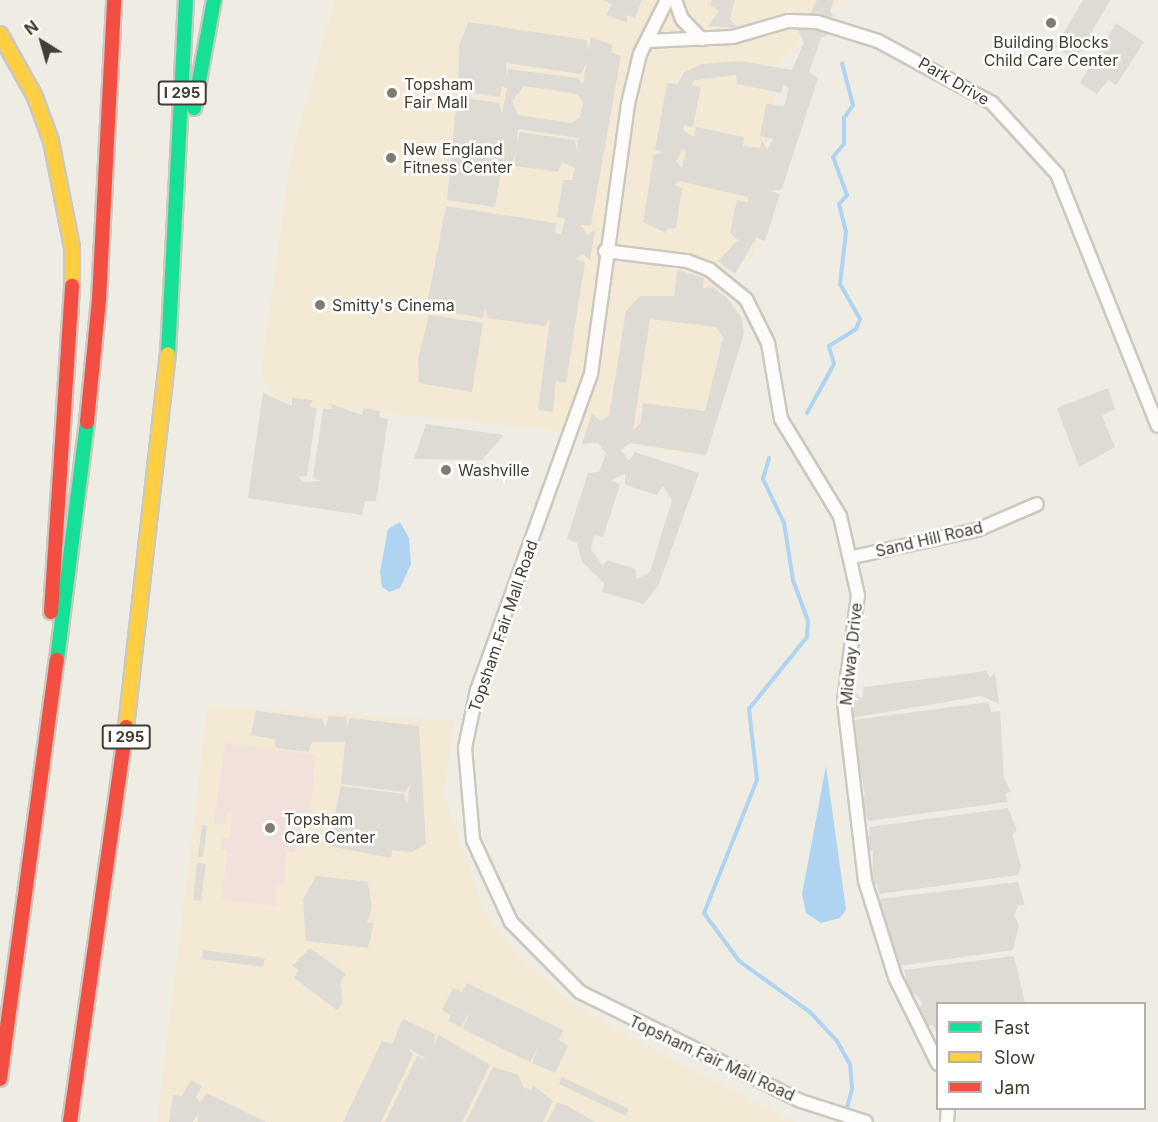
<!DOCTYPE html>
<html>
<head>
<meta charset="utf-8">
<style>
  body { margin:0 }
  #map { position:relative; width:1158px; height:1122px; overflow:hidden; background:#efece4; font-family:Inter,sans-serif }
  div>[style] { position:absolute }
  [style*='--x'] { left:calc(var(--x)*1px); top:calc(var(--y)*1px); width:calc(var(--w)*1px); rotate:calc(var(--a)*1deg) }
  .commercial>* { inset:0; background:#f4e9d5 }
  .medical>* { inset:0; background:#f2e1da }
  .parking>* { inset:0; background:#dedbd4 }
  .water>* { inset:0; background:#afd4f2 }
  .stream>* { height:4px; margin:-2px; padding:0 2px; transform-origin:2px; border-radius:2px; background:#afd4f2 }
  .roads { filter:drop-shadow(2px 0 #cbc8c0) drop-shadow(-2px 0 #cbc8c0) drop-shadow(0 2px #cbc8c0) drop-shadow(0 -2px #cbc8c0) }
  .street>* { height:12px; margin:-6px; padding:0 6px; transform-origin:6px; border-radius:6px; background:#fdfcfb }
  .fast>* { height:14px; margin:-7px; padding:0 7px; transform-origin:7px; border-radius:7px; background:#16e098 }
  .slow>* { height:14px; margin:-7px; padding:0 7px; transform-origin:7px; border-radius:7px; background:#ffcf43 }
  .jam>* { height:14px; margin:-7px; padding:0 7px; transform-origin:7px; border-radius:7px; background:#f24e42 }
  .dots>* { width:16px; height:16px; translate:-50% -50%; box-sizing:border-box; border:3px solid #fff; border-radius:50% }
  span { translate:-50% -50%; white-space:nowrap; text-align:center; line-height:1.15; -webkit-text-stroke:5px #fff; paint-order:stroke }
  .shield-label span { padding:2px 4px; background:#fff; border:2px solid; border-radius:4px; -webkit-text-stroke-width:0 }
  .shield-label { font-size:15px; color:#443d31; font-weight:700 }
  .poi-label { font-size:16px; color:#443d31 }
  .left { translate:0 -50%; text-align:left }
  .street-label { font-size:16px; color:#443d31 }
  .legend { position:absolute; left:936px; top:1002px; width:210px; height:108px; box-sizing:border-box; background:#fff; border:2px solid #b4b1ad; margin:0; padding:8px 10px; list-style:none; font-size:18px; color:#443d31 }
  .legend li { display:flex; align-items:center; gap:12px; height:30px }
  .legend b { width:30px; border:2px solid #b4b1ad }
  .north { position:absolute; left:12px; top:12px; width:60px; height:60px; -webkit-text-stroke:4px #fff; paint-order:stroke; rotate:323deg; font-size:16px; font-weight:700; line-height:24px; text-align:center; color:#443d31 }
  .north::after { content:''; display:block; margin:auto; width:21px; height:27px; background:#443d31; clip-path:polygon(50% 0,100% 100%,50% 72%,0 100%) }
</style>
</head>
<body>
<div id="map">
  <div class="commercial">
    <i style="clip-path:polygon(335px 0,842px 0,778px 62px,754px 258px,727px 268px,707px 458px,549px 430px,273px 402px,261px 374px,291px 156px)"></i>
    <i style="clip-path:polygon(208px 706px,454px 721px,444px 794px,484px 911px,518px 956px,563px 996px,623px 1034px,795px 1122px,157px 1122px)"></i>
  </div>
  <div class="medical">
    <i style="clip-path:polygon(225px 743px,315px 755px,309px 834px,298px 832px,295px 853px,286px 852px,285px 885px,277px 885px,275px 906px,221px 899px,228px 850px,221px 849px,223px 837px,229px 838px,232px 813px,227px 812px,225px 825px,214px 823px)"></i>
  </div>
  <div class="parking">
    <i style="clip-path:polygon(642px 0,635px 18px,626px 15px,628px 23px,606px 15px,612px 5px,604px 0)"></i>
    <i style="clip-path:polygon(712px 0,735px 0,730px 19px,738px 28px,708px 26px,719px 11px,710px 5px)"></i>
    <i style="clip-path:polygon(817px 0,834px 0,830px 11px,834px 17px,810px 14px)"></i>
    <i style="clip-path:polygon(1083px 0,1110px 0,1076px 60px,1055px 47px)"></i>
    <i style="clip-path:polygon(evenodd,468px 22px,587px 40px,588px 51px,591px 37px,613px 45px,611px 52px,621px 56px,591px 225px,581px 225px,587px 235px,595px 230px,590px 260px,583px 254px,575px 259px,585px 262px,566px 383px,556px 381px,553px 412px,538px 410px,550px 318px,545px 326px,488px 318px,485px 308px,483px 318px,430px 309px,428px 299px,446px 206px,556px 223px,555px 232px,561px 235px,565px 219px,557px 217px,563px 180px,572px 180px,575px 168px,562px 162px,558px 172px,515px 166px,515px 153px,511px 171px,503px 170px,506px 143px,495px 207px,447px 200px,457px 97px,499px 103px,502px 114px,507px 88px,502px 87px,500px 97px,458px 91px,459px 46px,468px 22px,506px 63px,581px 74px,586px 64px,583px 85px,578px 78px,508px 69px,507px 78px,506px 63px,468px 22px,524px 86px,577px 94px,583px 102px,580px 118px,571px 123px,518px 115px,512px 101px,524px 86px,468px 22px,518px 129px,578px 138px,577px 152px,575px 140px,520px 132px,517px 142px,518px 129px)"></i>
    <i style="clip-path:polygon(1116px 23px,1144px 42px,1116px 85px,1108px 80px,1097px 94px,1080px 83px)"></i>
    <i style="clip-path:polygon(evenodd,816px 29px,834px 32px,821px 38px,809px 72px,818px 78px,782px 189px,771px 191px,780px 194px,765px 241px,756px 238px,735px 274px,718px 261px,738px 240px,730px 233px,737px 200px,748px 202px,748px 197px,679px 181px,674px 185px,682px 188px,676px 229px,667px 228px,666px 233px,643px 222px,654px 155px,664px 152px,655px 150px,667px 83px,678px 84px,684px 72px,702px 64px,741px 61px,792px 70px,804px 43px,798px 30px,816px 29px,736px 75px,737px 84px,781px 93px,783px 84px,789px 88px,784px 106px,766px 104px,760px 136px,773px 139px,767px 150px,762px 140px,760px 148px,743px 146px,744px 137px,696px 127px,694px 137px,683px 130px,684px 125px,693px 127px,701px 87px,692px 85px,694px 80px,736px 75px,816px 29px,683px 149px,686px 151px,682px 168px,676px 161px,683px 149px)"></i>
    <i style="clip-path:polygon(evenodd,677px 270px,704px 278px,703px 288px,713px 287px,726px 297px,742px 318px,744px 334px,706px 455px,630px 443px,621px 450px,629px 461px,635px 452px,699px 473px,659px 584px,644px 604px,602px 592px,604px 583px,582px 562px,577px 543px,567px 539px,588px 473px,599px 472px,606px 454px,598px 443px,582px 444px,592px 413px,600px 421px,609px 416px,626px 311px,640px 296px,674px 296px,677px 270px,650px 319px,716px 327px,723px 338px,705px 411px,643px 403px,641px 423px,633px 430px,650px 319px,677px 270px,625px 474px,625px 485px,657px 495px,663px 486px,672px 500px,650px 572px,637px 579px,635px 569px,607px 560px,603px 566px,591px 549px,594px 535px,603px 537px,620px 485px,611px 480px,625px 474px)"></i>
    <i style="clip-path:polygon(429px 315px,483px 323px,472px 392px,419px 383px,418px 359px)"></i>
    <i style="clip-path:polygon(1108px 388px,1115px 409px,1102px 416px,1115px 447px,1079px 467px,1057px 408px)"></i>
    <i style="clip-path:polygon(263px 393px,292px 406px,292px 398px,313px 400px,309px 407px,317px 408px,307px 476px,298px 477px,303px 482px,321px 481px,313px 477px,323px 409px,333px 409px,329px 403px,362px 415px,363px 408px,380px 411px,379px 417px,388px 419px,376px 501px,365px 501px,362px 515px,248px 498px)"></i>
    <i style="clip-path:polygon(426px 424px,504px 435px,482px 460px,414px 459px)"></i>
    <i style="clip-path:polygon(986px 671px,990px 678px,995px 672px,999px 704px,981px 696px,851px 718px,852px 689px,862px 699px,864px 687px)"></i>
    <i style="clip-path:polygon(989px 702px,991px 712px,1000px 711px,1004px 778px,1011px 792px,1006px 793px,1007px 802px,868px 821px,860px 797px,865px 796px,862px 778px,858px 778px,855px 720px)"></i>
    <i style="clip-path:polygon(256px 711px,322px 719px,325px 728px,329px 716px,346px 717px,347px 727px,350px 718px,419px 726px,426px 844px,412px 852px,392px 850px,391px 858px,334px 847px,329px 842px,341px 786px,404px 794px,407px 805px,410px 784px,405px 792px,341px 784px,345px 742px,312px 742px,309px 752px,276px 748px,274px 739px,251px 735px)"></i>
    <i style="clip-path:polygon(1008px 808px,1017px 831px,1012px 834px,1021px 866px,1018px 875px,879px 894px,877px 884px,872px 885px,873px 851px,868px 851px,865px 835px,870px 836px,869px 827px)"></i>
    <i style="clip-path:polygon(202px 825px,207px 826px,203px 857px,198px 857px)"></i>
    <i style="clip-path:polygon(197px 863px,206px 864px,201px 901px,193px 900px)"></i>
    <i style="clip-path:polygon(316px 876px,368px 882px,372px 908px,367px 923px,374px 923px,368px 948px,306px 941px,303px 899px)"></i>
    <i style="clip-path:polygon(1018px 882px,1025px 905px,1018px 905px,1014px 916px,1019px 925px,1013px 950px,898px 966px,879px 899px)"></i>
    <i style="clip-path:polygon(310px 948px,346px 974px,340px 983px,343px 1002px,337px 1010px,294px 978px,299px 970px,292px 966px)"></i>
    <i style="clip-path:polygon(203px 950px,265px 958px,263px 967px,202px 959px)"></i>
    <i style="clip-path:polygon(1014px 956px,1025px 1003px,938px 1004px,937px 1035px,933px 1025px,925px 1027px,918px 1013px,922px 1003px,915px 993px,910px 996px,904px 970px)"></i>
    <i style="clip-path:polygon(467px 983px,563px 1030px,559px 1040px,568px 1046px,555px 1073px,532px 1063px,539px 1045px,530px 1062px,463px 1029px,470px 1011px,461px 1027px,448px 1021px,451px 1015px,442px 1010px,453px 988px,462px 992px)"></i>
    <i style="clip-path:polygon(403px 1019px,435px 1034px,434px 1045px,439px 1035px,490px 1065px,462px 1122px,385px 1122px,417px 1056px,427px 1059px,408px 1048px,413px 1055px,381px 1122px,343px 1122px,382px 1041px,392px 1044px)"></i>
    <i style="clip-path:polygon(493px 1067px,519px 1075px,523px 1087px,531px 1090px,533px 1085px,553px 1101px,543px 1122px,466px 1122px)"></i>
    <i style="clip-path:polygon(562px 1077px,629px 1109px,626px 1116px,559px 1084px)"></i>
    <i style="clip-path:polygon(191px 1080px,202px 1086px,196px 1097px,200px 1102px,207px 1093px,266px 1122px,198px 1122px,197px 1115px,193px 1122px,169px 1122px,173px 1095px,182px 1096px)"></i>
    <i style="clip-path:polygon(557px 1103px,566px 1105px,595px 1122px,547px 1122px)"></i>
  </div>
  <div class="water">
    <i style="clip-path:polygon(400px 522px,409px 538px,411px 564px,400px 588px,389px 592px,382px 587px,380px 571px,388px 529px)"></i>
    <i style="clip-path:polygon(826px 766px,846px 910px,840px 918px,821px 923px,806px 913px,802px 894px)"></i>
  </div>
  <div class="stream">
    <i style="--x:807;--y:413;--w:56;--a:-61.1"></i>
    <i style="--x:834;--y:364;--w:19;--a:-106"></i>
    <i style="--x:829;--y:346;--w:32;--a:-32"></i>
    <i style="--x:856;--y:329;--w:11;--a:-68"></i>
    <i style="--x:860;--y:319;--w:40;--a:-119.7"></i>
    <i style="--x:840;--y:284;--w:52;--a:-83.4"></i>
    <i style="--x:846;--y:232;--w:29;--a:-104"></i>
    <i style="--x:839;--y:204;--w:12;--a:-48"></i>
    <i style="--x:847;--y:195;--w:40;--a:-110.2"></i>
    <i style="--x:833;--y:157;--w:17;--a:-50"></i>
    <i style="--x:844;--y:144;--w:26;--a:-90"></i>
    <i style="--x:844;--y:118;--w:16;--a:-55"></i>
    <i style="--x:853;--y:105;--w:43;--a:-104.7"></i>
    <i style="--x:769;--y:458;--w:22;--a:106"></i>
    <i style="--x:763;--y:479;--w:49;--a:64.5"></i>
    <i style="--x:784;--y:523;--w:58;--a:81"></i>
    <i style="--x:793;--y:580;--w:44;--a:69.9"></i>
    <i style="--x:808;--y:621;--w:16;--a:94"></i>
    <i style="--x:807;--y:637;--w:92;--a:128.9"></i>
    <i style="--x:749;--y:709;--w:71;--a:83.6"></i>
    <i style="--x:757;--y:780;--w:143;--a:111.7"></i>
    <i style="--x:704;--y:913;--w:59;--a:53.9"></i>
    <i style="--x:739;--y:961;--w:87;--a:35.7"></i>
    <i style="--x:810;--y:1012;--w:40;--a:47"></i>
    <i style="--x:837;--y:1041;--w:26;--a:61"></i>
    <i style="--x:850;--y:1064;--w:25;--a:85"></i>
    <i style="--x:852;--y:1089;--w:34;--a:105"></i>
  </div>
  <div class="roads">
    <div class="street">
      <i style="--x:667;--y:0;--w:60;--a:116.6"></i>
      <i style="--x:640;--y:54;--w:51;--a:103.5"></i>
      <i style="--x:628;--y:104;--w:273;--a:97.8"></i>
      <i style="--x:591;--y:374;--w:336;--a:109.8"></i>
      <i style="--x:477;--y:690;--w:59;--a:101.7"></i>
      <i style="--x:465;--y:748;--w:92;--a:85"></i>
      <i style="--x:473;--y:840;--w:90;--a:65.1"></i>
      <i style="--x:511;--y:922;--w:98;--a:45.4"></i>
      <i style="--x:580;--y:992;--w:246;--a:26.3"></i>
      <i style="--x:801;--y:1101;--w:68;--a:17.9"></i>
      <i style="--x:675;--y:0;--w:20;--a:70"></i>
      <i style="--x:682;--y:19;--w:28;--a:46"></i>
      <i style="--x:647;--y:41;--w:86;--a:-2.7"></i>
      <i style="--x:733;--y:37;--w:57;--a:-16.2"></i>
      <i style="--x:788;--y:21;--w:29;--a:2"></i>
      <i style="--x:817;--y:22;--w:64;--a:17.3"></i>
      <i style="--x:878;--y:41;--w:130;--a:28.5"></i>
      <i style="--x:992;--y:103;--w:96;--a:47.5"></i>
      <i style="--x:1057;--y:174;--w:271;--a:68.2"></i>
      <i style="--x:605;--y:251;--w:83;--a:7"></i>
      <i style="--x:687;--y:261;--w:25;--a:21"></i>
      <i style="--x:710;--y:270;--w:46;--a:38.9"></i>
      <i style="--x:746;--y:299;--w:49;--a:63.4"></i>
      <i style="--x:768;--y:343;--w:77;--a:80.3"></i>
      <i style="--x:781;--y:419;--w:114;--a:58.7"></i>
      <i style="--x:840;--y:516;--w:81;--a:77.2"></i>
      <i style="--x:858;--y:595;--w:108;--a:97.5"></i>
      <i style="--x:844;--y:702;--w:180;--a:83.3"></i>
      <i style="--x:865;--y:881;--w:101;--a:72.6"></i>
      <i style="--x:895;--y:977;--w:97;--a:63.7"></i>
      <i style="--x:853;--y:557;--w:127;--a:-12.3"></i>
      <i style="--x:977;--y:530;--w:65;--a:-23.4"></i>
      <i style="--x:947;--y:1122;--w:14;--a:-86"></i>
    </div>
    <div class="fast">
      <i style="--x:194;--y:108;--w:110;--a:-79.5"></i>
      <i style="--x:168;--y:354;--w:354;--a:-87.1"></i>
      <i style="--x:57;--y:660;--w:240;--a:-82.8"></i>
    </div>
    <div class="slow">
      <i style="--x:0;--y:34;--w:72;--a:60.9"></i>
      <i style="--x:35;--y:97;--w:47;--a:70"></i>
      <i style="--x:51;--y:141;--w:108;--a:78.8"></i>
      <i style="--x:72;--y:247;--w:39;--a:90"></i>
      <i style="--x:126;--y:727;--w:375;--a:-83.6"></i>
    </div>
    <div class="jam">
      <i style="--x:87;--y:422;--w:123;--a:-84.4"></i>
      <i style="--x:99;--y:300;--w:300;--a:-87.1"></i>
      <i style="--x:51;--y:612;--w:327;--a:-86.3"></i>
      <i style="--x:0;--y:1079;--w:423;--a:-82.3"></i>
      <i style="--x:70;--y:1122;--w:399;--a:-81.9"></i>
    </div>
  </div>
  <div class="dots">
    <i style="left:1051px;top:23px;background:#807a70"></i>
    <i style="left:392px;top:93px;background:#807a70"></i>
    <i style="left:391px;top:158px;background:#807a70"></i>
    <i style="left:320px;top:305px;background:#807a70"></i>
    <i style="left:446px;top:470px;background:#807a70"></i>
    <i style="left:270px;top:828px;background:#807a70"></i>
  </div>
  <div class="shield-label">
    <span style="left:182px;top:93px">I 295</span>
    <span style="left:126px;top:737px">I 295</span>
  </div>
  <div class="poi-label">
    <span style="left:1051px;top:51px">Building Blocks<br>Child Care Center</span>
    <span class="left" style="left:404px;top:93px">Topsham<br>Fair Mall</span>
    <span class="left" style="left:403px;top:158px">New England<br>Fitness Center</span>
    <span class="left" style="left:332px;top:305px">Smitty's Cinema</span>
    <span class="left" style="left:458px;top:470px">Washville</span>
    <span class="left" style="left:284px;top:828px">Topsham<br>Care Center</span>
  </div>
  <div class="street-label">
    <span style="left:954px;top:81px;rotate:30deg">Park Drive</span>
    <span style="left:929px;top:539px;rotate:-13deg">Sand Hill Road</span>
    <span style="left:503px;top:626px;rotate:-71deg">Topsham Fair Mall Road</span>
    <span style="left:851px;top:654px;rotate:-84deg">Midway Drive</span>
    <span style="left:712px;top:1058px;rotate:25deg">Topsham Fair Mall Road</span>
  </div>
  <ul class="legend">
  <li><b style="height:8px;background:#16e098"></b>Fast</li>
  <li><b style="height:8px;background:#ffcf43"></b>Slow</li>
  <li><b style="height:8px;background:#f24e42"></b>Jam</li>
  </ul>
  <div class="north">N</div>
</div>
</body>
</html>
